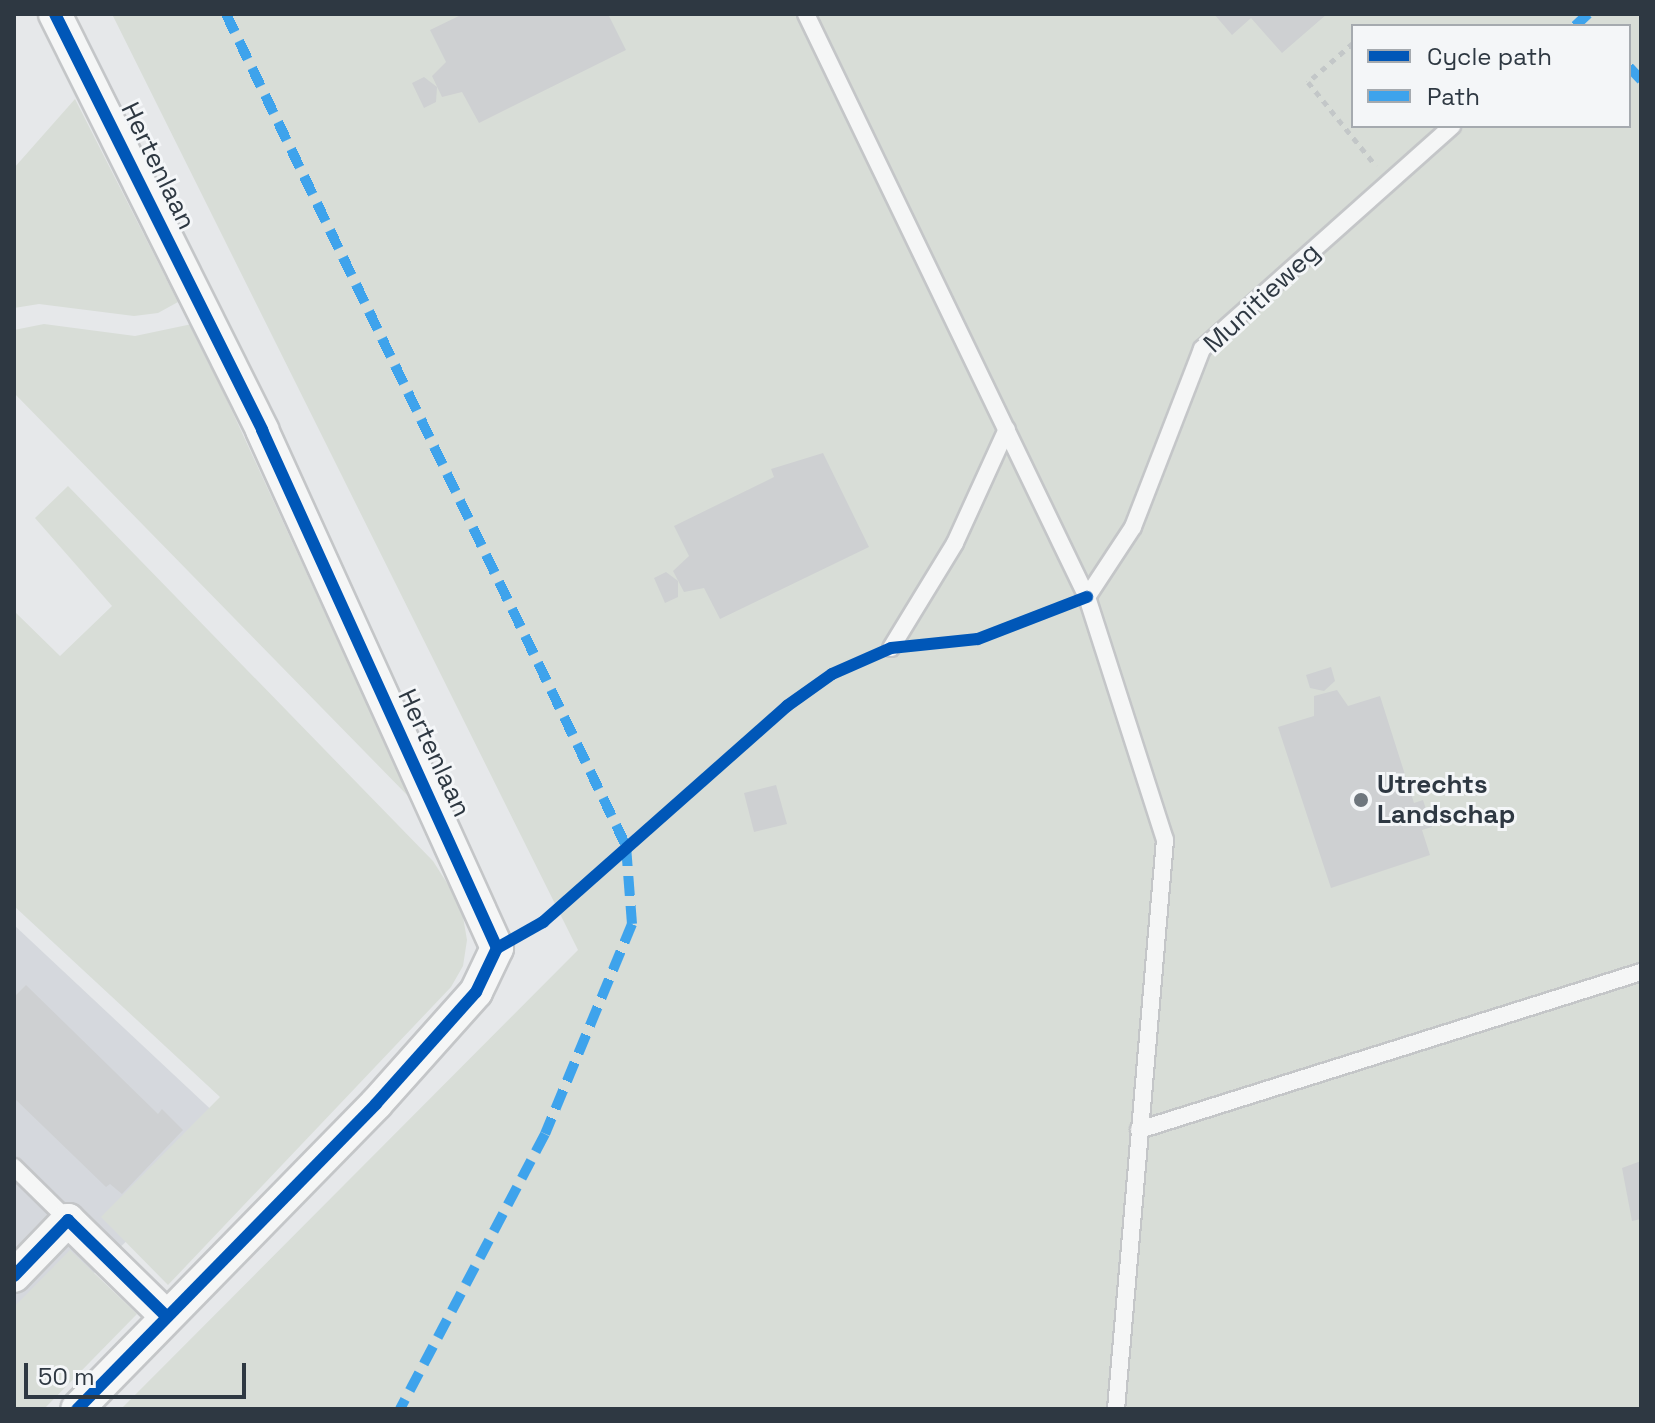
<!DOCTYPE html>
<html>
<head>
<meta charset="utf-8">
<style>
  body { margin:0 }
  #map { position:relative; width:1655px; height:1423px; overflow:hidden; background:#e6e8ea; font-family:"Space Grotesk",sans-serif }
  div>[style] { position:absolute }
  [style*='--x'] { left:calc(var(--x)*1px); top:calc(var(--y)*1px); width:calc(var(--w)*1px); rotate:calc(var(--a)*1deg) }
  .built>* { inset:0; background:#d5d8dd }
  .green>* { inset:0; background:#d8ddd7 }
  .building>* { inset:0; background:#ced0d2 }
  .path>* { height:5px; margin-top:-2.5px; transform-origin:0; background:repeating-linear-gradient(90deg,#c3c7c8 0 6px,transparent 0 12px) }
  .roads { filter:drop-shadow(2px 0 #c4c6c8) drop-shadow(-2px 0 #c4c6c8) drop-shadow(0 2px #c4c6c8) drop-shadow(0 -2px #c4c6c8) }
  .service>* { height:16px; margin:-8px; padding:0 8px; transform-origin:8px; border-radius:8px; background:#f5f6f6 }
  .minor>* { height:32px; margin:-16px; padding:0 16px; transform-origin:16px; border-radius:16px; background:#f5f6f6 }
  .quiet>* { height:10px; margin-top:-5px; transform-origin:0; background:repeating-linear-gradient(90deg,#3ea3ec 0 20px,transparent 0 30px) }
  .cycleway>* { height:12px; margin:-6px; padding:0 6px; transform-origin:6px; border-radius:6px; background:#0057b8 }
  .dots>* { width:22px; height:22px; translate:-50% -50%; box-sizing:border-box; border:4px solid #f4f6f8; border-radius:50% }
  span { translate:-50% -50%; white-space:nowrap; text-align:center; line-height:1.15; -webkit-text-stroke:6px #f4f6f8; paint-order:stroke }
  .street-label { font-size:26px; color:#2e3842 }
  .poi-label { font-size:26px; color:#2e3842; font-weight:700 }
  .left { translate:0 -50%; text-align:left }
  .frame { position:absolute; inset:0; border:16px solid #2e3842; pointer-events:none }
  .legend { position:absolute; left:1351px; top:24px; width:280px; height:104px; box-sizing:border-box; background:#f4f6f8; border:2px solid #a5aaaf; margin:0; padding:10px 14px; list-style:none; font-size:24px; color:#2e3842 }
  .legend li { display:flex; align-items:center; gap:16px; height:40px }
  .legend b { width:40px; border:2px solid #a5aaaf }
  .scale { position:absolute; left:24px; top:1363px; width:222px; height:36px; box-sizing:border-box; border:4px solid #2e3842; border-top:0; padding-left:10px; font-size:24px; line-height:28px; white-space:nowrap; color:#2e3842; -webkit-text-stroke:6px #f4f6f8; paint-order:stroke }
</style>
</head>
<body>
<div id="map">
  <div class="built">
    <i style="clip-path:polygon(14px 925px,236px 1133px,14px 1352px)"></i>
  </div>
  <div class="green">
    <i style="clip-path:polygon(evenodd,112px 14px,1641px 14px,1641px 1409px,121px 1409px,578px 950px,112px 14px,1353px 26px,1629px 26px,1629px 126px,1353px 126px,1353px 26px)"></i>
    <i style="clip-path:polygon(75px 99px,178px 302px,158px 313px,134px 316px,39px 304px,14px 308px,14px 168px)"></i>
    <i style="clip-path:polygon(44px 324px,135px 336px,192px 324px,410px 798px,14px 393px,14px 330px)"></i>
    <i style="clip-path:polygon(68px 486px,433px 861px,461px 905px,467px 940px,463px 966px,451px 987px,168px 1285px,101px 1217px,220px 1097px,14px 906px,14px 611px,60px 656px,112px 606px,35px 518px)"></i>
    <i style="clip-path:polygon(70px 1250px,137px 1314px,44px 1409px,14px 1409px,14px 1307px)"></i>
  </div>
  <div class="building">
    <i style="clip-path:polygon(463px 14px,608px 14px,626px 50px,479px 123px,462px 92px,442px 97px,432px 76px,446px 62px,430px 30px)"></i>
    <i style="clip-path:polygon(1214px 14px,1327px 14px,1282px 53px,1251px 18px,1232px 35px)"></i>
    <i style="clip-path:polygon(424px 77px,437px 87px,436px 102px,424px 108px,412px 83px)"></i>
    <i style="clip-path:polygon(823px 453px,869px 547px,720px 619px,704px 588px,684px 592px,673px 571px,689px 556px,674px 526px,774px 477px,771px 469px)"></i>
    <i style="clip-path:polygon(666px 572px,678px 581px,678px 597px,665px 603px,654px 578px)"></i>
    <i style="clip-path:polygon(1331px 667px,1335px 681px,1324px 691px,1310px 688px,1306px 675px)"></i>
    <i style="clip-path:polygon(1337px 690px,1348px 706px,1380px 696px,1414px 803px,1423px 800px,1432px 827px,1422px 830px,1430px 855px,1331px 888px,1278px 727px,1314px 716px,1314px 696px)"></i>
    <i style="clip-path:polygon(776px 785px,787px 824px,754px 832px,744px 793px)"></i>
    <i style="clip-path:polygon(26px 985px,158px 1114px,162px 1109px,183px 1130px,122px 1194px,110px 1184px,106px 1187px,14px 1098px,14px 997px)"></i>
    <i style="clip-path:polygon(1641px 1161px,1641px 1219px,1632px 1221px,1622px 1168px)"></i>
  </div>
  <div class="path">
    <i style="--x:1353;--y:43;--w:60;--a:139.1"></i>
    <i style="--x:1308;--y:82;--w:108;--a:51"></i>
  </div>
  <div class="roads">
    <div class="service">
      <i style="--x:806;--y:14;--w:647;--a:64.27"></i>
      <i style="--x:1087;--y:597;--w:255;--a:72.2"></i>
      <i style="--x:1165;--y:840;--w:571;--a:94.92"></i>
      <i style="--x:1087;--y:597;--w:84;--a:-56.7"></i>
      <i style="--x:1133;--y:527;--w:191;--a:-68.8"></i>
      <i style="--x:1202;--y:349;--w:335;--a:-41.7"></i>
      <i style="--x:891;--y:648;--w:123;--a:-58.6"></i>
      <i style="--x:955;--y:543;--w:125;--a:-65.5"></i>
      <i style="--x:1139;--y:1130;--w:526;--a:-17.47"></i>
      <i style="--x:14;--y:1167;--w:76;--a:44.5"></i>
    </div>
    <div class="minor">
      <i style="--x:55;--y:14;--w:465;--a:63.5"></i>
      <i style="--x:262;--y:430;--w:569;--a:65.6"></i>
      <i style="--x:497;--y:948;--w:49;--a:115.5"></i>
      <i style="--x:476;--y:992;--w:150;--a:131.8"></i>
      <i style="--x:376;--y:1104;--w:427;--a:134.4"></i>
      <i style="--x:14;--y:1276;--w:78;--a:-46"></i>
      <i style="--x:68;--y:1220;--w:137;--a:44.4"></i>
    </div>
  </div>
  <div class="quiet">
    <i style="--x:226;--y:14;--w:923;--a:64.32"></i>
    <i style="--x:626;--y:846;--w:78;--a:85.6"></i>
    <i style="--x:632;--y:924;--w:227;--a:112.5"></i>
    <i style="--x:545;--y:1134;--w:311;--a:117.8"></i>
    <i style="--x:1575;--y:26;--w:18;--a:-43"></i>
    <i style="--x:1629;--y:67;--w:18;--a:47"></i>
  </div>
  <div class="cycleway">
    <i style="--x:55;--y:14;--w:465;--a:63.5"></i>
    <i style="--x:262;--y:430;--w:569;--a:65.6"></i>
    <i style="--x:497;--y:948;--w:49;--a:115.5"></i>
    <i style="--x:476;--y:992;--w:150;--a:131.8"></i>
    <i style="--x:376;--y:1104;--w:427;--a:134.4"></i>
    <i style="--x:497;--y:948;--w:53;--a:-29.5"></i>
    <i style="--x:543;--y:922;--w:326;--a:-41.5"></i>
    <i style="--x:787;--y:706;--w:55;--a:-35.4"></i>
    <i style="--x:832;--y:674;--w:64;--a:-23.8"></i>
    <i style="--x:891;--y:648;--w:87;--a:-5.9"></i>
    <i style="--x:978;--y:639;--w:117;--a:-21.1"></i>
    <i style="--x:14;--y:1276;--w:78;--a:-46"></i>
    <i style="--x:68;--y:1220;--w:137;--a:44.4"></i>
  </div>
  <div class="dots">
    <i style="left:1361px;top:800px;background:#6e767d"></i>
  </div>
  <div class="street-label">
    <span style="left:158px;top:166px;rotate:64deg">Hertenlaan</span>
    <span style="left:1262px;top:298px;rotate:-43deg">Munitieweg</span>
    <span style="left:434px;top:753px;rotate:65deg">Hertenlaan</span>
  </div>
  <div class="poi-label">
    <span class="left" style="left:1377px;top:800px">Utrechts<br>Landschap</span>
  </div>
  <div class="frame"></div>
  <ul class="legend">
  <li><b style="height:10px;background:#0057b8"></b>Cycle path</li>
  <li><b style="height:10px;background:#3ea3ec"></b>Path</li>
  </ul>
  <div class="scale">50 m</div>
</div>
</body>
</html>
